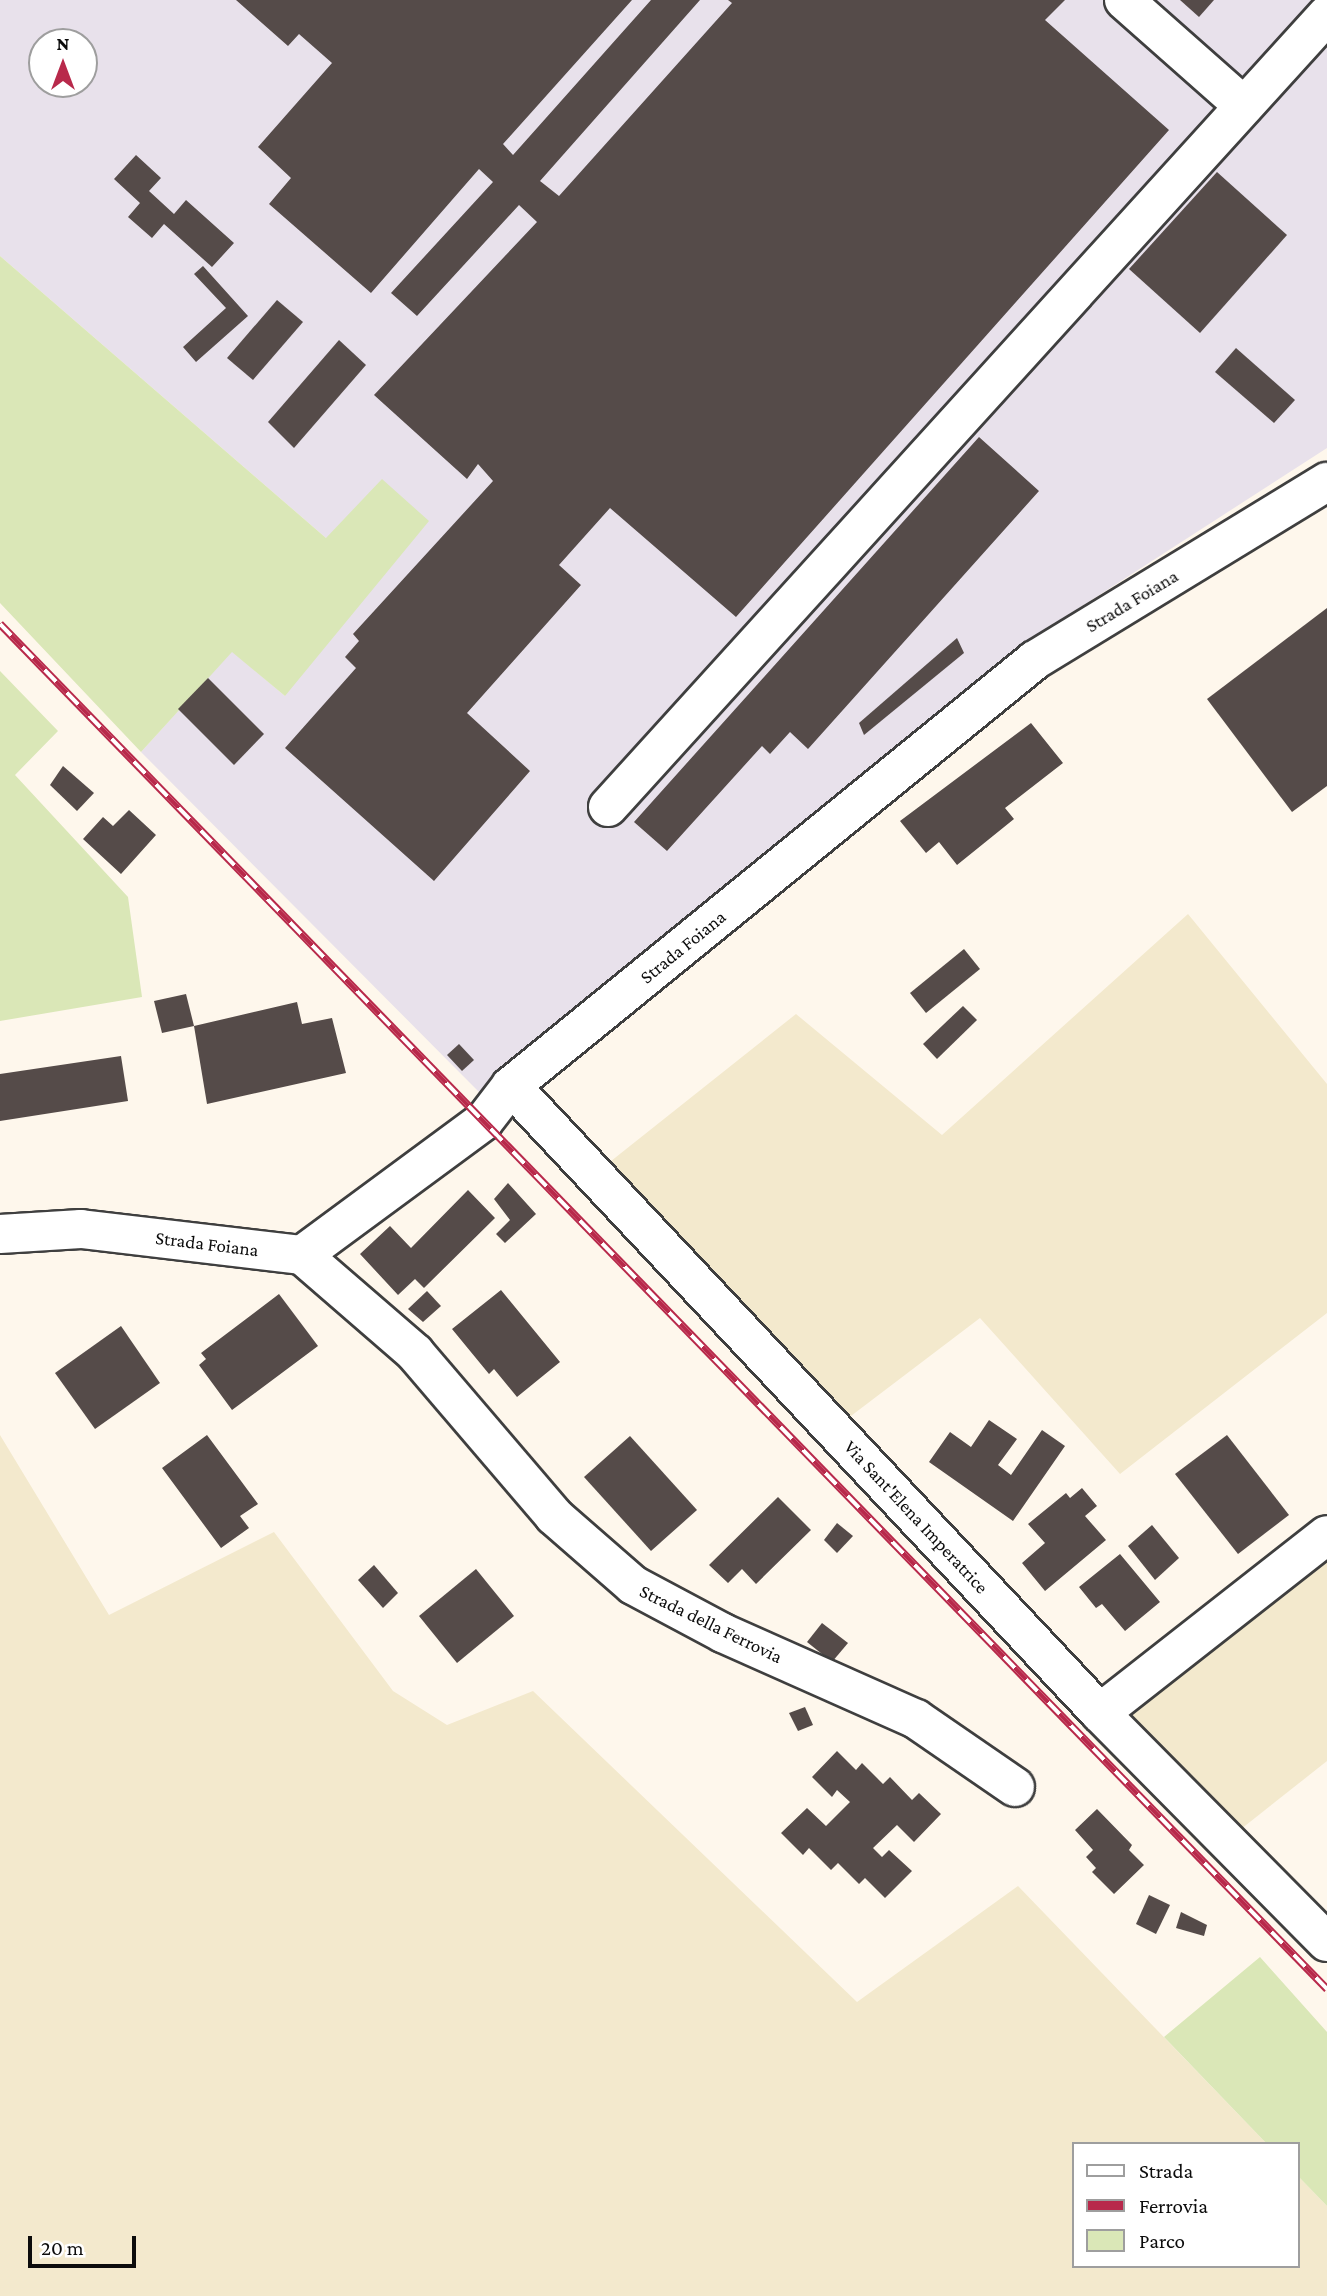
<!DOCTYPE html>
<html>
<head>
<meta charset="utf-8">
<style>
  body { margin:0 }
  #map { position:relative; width:1327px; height:2296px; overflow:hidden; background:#fef7ec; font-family:"Crimson Pro",serif }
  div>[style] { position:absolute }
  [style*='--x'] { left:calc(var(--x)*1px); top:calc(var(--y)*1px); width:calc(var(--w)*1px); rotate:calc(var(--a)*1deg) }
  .industrial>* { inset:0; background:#e8e1eb }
  .farmland>* { inset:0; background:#f3e9cd }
  .green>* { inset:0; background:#dae7b7 }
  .building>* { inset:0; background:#554b49 }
  .roads { filter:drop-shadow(2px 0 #3f3f3f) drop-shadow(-2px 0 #3f3f3f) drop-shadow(0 2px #3f3f3f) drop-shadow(0 -2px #3f3f3f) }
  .minor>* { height:38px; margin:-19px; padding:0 19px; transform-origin:19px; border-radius:19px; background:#fff }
  .rail>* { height:8px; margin-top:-4px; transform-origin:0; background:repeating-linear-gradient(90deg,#fff 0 16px,#b8294b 0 32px); box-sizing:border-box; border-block:2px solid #b8294b }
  span { translate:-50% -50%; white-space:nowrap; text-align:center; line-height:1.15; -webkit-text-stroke:7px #fff; paint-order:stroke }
  .street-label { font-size:19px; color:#0c0c0c }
  .legend { position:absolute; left:1072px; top:2142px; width:228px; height:126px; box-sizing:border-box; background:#fff; border:2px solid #9e9e9e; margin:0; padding:9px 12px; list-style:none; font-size:21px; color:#0c0c0c }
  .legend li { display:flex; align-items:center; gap:14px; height:35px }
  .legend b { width:35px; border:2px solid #9e9e9e }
  .north { position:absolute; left:28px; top:28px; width:70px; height:70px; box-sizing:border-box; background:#fff; border:2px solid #9e9e9e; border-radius:50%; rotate:0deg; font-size:19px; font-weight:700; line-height:28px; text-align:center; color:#0c0c0c }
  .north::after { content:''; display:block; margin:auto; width:24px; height:32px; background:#b8294b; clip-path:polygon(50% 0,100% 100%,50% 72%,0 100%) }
  .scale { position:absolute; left:28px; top:2236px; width:108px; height:32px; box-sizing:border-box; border:4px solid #0c0c0c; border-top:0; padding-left:9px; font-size:21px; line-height:24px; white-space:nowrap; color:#0c0c0c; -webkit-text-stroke:5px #fff; paint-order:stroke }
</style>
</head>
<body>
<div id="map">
  <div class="industrial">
    <i style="clip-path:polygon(evenodd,0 0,1327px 0,1327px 448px,1028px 641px,479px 1092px,141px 752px,232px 651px,285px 696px,326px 538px,0 256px,0 0,42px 42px,84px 42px,84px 84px,42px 84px,42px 42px)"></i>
  </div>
  <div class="farmland">
    <i style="clip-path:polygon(1188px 914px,1327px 1084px,1327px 1313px,1120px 1474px,980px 1318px,843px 1422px,601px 1169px,796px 1014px,942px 1135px)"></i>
    <i style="clip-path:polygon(0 1435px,109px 1615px,274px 1532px,393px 1691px,447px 1725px,533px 1691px,857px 2002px,1018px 1886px,1267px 2144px,1073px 2144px,1073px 2266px,1297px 2266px,1297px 2175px,1327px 2206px,1327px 2296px,0 2296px)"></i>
    <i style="clip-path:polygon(1327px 1553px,1327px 1761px,1236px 1833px,1127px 1709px)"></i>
  </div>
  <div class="green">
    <i style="clip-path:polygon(0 256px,326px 538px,382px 479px,429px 521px,285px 696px,232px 652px,141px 752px,0 603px)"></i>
    <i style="clip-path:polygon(0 671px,58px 731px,15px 775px,128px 897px,142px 997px,0 1021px)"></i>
    <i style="clip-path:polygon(1260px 1957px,1327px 2032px,1327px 2206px,1297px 2175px,1297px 2144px,1267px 2144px,1164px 2037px)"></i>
  </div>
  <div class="building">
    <i style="clip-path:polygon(236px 0,632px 0,503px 144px,513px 155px,651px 0,700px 0,540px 181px,559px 196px,732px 3px,728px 0,1065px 0,1045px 20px,1169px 130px,736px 617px,610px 508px,559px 565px,581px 585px,467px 713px,530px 771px,434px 881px,285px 748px,356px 668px,345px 657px,359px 641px,353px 634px,493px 481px,478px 464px,467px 479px,374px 395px,537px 222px,519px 205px,417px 316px,391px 293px,493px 182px,479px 169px,371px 293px,269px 204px,291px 178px,258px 147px,332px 63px,299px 34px,288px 46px)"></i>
    <i style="clip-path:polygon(1180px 0,1214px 0,1199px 17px)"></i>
    <i style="clip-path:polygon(136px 155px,161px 178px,149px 191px,174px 214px,186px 200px,234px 243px,212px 267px,164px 224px,152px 238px,128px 217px,140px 203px,114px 179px)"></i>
    <i style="clip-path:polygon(1217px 172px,1287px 235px,1200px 333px,1129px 269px)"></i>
    <i style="clip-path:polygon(203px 266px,248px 316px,196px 362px,183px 347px,226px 308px,194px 274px)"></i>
    <i style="clip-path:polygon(277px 300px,303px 322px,253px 380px,227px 358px)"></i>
    <i style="clip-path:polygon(339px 340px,366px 365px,294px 448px,268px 422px)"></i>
    <i style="clip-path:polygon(1236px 348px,1295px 400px,1274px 423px,1215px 372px)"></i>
    <i style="clip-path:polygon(979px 437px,1039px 491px,808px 749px,790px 732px,770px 754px,762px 746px,667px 851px,634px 822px)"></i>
    <i style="clip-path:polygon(1327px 608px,1327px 786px,1292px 812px,1207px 699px)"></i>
    <i style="clip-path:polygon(957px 638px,964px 653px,864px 735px,859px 723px)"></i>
    <i style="clip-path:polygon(208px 678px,264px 734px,234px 765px,178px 709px)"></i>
    <i style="clip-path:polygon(1031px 723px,1063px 763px,1005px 808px,1014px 819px,957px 865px,939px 842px,926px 853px,900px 821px)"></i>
    <i style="clip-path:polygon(63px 766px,94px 793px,77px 811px,50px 785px)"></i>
    <i style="clip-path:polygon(129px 810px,156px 835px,121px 874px,83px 839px,103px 817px,113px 826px)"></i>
    <i style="clip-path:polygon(964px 949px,980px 969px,926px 1013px,910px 993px)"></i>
    <i style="clip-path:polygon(186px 994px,194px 1026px,162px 1033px,154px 1001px)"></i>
    <i style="clip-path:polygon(297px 1002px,302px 1024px,332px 1018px,346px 1073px,207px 1104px,194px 1026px)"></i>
    <i style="clip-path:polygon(963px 1006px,977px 1020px,937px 1059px,923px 1044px)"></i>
    <i style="clip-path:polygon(459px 1044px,474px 1060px,462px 1071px,447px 1055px)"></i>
    <i style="clip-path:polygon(121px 1056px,128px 1101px,0 1121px,0 1074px)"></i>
    <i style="clip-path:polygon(508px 1183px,536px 1214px,505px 1243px,496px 1234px,510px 1220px,494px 1199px)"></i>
    <i style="clip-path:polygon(468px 1190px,495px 1218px,424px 1288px,415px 1279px,398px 1295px,360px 1254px,390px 1226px,411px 1248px)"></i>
    <i style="clip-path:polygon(501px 1290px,560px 1362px,517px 1397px,494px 1369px,489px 1374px,452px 1329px)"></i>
    <i style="clip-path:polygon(427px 1291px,441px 1306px,423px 1322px,408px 1309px)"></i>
    <i style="clip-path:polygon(279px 1294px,318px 1346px,232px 1410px,199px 1365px,206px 1359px,201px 1353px)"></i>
    <i style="clip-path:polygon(121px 1326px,160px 1383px,95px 1429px,55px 1373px)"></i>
    <i style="clip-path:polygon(989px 1420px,1017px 1439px,998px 1465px,1011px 1475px,1042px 1430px,1065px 1446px,1013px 1521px,929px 1462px,950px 1432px,971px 1447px)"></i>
    <i style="clip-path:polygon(207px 1435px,258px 1504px,240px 1516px,249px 1528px,221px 1548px,162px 1468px)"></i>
    <i style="clip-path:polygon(1227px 1435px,1289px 1515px,1238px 1554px,1175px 1474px)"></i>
    <i style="clip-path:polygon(630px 1436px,697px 1510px,651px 1551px,584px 1477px)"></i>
    <i style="clip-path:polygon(1082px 1488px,1097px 1506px,1085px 1516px,1106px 1540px,1045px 1591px,1022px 1563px,1045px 1543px,1028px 1524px,1066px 1493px,1070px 1498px)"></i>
    <i style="clip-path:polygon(778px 1497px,811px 1530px,756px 1584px,742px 1569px,728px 1583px,709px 1565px)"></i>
    <i style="clip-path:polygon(837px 1523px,853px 1536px,837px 1553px,824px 1540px)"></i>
    <i style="clip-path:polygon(1152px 1525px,1179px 1558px,1155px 1580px,1128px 1546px)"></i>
    <i style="clip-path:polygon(1120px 1554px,1160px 1602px,1125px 1631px,1102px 1604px,1096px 1608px,1079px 1587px)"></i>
    <i style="clip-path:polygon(374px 1565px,398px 1593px,383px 1608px,358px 1580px)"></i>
    <i style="clip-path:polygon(476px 1569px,514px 1616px,457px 1663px,419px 1616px)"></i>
    <i style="clip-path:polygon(822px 1623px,848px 1643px,832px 1662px,807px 1642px)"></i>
    <i style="clip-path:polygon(805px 1707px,813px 1725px,798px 1731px,789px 1713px)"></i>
    <i style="clip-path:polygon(837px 1751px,856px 1770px,862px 1763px,883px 1784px,890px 1777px,912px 1800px,919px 1793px,941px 1814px,914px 1842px,897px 1825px,873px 1848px,882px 1857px,889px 1850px,912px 1871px,885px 1898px,865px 1878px,859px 1884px,838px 1863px,831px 1870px,809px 1848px,803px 1855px,781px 1833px,807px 1808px,826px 1826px,850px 1802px,837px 1790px,832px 1797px,812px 1777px)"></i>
    <i style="clip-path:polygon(1097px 1809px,1132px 1845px,1129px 1850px,1144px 1865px,1114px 1894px,1092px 1872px,1096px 1868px,1086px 1857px,1093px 1850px,1075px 1830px)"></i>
    <i style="clip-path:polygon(1149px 1895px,1170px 1905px,1156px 1934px,1136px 1924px)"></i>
    <i style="clip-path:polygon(1181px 1912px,1207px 1925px,1204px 1936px,1176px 1928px)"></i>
  </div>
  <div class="roads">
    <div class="minor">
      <i style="--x:1124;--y:0;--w:160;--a:41.5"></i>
      <i style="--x:608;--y:807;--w:1070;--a:-47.77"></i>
      <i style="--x:511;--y:1086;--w:860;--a:46.79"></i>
      <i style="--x:1100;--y:1713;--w:322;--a:45.3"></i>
      <i style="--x:0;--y:1234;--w:81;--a:-3.5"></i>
      <i style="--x:81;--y:1229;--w:223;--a:6.7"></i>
      <i style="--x:302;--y:1255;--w:226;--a:-36.4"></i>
      <i style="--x:484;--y:1121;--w:44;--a:-52.4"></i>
      <i style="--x:511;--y:1086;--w:675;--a:-39.11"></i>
      <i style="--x:1035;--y:660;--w:342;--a:-31.4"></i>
      <i style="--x:302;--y:1255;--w:150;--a:40.9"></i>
      <i style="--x:415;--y:1353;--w:214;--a:49.5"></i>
      <i style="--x:554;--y:1516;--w:105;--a:41.1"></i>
      <i style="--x:633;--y:1585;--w:102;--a:28.1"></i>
      <i style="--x:723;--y:1633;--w:211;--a:24"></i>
      <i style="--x:916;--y:1719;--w:120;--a:34.5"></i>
      <i style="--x:1100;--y:1713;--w:288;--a:-38.1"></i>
    </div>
  </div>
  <div class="rail">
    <i style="--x:0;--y:624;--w:1904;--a:45.81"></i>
  </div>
  <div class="street-label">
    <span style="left:1132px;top:601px;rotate:-31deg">Strada Foiana</span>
    <span style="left:683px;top:947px;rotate:-39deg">Strada Foiana</span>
    <span style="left:207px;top:1244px;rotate:7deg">Strada Foiana</span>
    <span style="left:916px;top:1517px;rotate:47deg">Via Sant'Elena Imperatrice</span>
    <span style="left:711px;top:1624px;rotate:26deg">Strada della Ferrovia</span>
  </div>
  <ul class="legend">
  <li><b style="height:9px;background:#fff"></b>Strada</li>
  <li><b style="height:9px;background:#b8294b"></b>Ferrovia</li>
  <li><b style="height:19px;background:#dae7b7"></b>Parco</li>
  </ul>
  <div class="north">N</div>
  <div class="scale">20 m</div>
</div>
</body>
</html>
